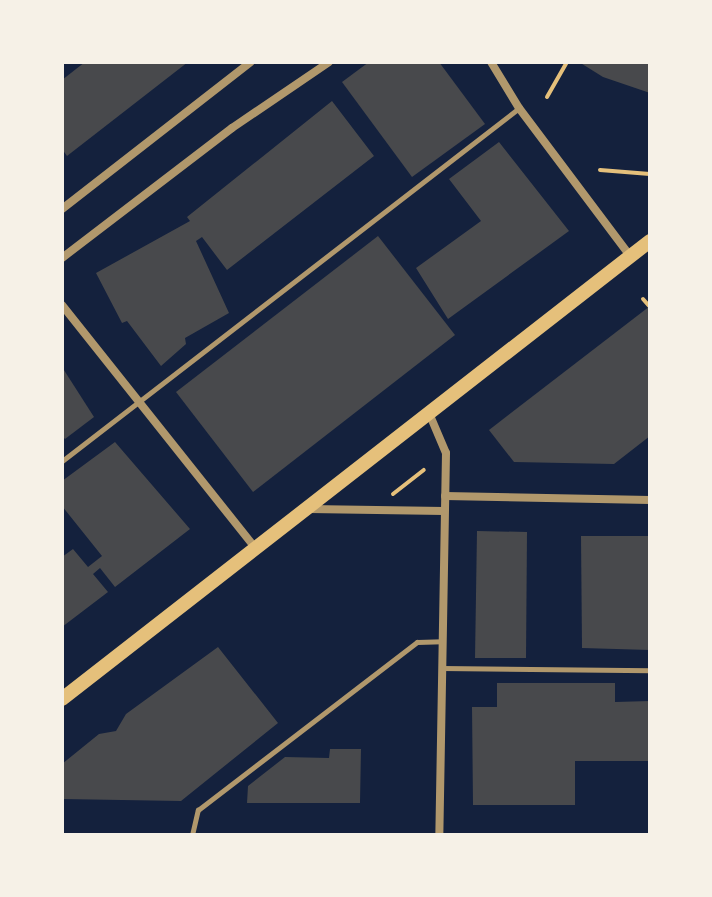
<!DOCTYPE html>
<html>
<head>
<meta charset="utf-8">
<style>
  body { margin:0 }
  #map { position:relative; width:712px; height:897px; overflow:hidden; background:#14213d; font-family:"Open Sans",sans-serif }
  div>[style] { position:absolute }
  [style*='--x'] { left:calc(var(--x)*1px); top:calc(var(--y)*1px); width:calc(var(--w)*1px); rotate:calc(var(--a)*1deg) }
  .building>* { inset:0; background:#48494c }
  .path>* { height:4px; margin:-2px; padding:0 2px; transform-origin:2px; border-radius:2px; background:#e5c07b }
  .service>* { height:5px; margin:-2.5px; padding:0 2.5px; transform-origin:2.5px; border-radius:2.5px; background:#b1986c }
  .minor>* { height:8px; margin:-4px; padding:0 4px; transform-origin:4px; border-radius:4px; background:#b1986c }
  .secondary>* { height:14px; margin:-7px; padding:0 7px; transform-origin:7px; border-radius:7px; background:#e5c07b }
  span { translate:-50% -50%; white-space:nowrap; text-align:center; line-height:1.15; -webkit-text-stroke:6px #f6f1e7; paint-order:stroke }
  .frame { position:absolute; inset:0; border:64px solid #f6f1e7; pointer-events:none }
</style>
</head>
<body>
<div id="map">
  <div class="building">
    <i style="clip-path:polygon(85px 62px,188px 62px,67px 156px,62px 149px,62px 80px)"></i>
    <i style="clip-path:polygon(369px 62px,439px 62px,485px 124px,412px 177px,342px 82px)"></i>
    <i style="clip-path:polygon(579px 62px,650px 62px,650px 93px,603px 77px)"></i>
    <i style="clip-path:polygon(332px 101px,374px 156px,227px 270px,202px 237px,196px 241px,229px 313px,185px 338px,186px 344px,161px 366px,127px 321px,122px 323px,96px 273px,190px 221px,187px 217px)"></i>
    <i style="clip-path:polygon(499px 142px,569px 231px,448px 319px,416px 268px,481px 221px,449px 179px)"></i>
    <i style="clip-path:polygon(378px 236px,455px 335px,253px 492px,176px 392px)"></i>
    <i style="clip-path:polygon(650px 306px,650px 436px,614px 464px,514px 462px,489px 430px)"></i>
    <i style="clip-path:polygon(62px 367px,94px 417px,65px 439px,62px 436px)"></i>
    <i style="clip-path:polygon(115px 442px,190px 529px,115px 587px,100px 568px,93px 574px,108px 592px,62px 627px,62px 557px,73px 549px,88px 567px,102px 556px,62px 506px,62px 481px)"></i>
    <i style="clip-path:polygon(477px 531px,527px 532px,526px 658px,475px 658px)"></i>
    <i style="clip-path:polygon(581px 536px,650px 536px,650px 650px,582px 648px)"></i>
    <i style="clip-path:polygon(218px 647px,278px 723px,181px 801px,62px 799px,62px 764px,99px 734px,116px 731px,126px 714px)"></i>
    <i style="clip-path:polygon(497px 683px,615px 683px,615px 702px,650px 701px,650px 761px,575px 761px,575px 805px,473px 805px,472px 707px,497px 707px)"></i>
    <i style="clip-path:polygon(330px 749px,361px 749px,360px 803px,247px 803px,248px 786px,285px 757px,329px 758px)"></i>
  </div>
  <div class="path">
    <i style="--x:547;--y:97;--w:40;--a:-60.3"></i>
    <i style="--x:600;--y:170;--w:50;--a:4.6"></i>
    <i style="--x:643;--y:299;--w:9;--a:49"></i>
    <i style="--x:393;--y:494;--w:39;--a:-38"></i>
  </div>
  <div class="service">
    <i style="--x:62;--y:461;--w:577;--a:-37.68"></i>
    <i style="--x:442;--y:668;--w:208;--a:0.6"></i>
    <i style="--x:192;--y:835;--w:26;--a:-77"></i>
    <i style="--x:198;--y:810;--w:276;--a:-37.5"></i>
    <i style="--x:417;--y:642;--w:25;--a:-2"></i>
  </div>
  <div class="minor">
    <i style="--x:491;--y:62;--w:54;--a:58.7"></i>
    <i style="--x:519;--y:108;--w:185;--a:53.1"></i>
    <i style="--x:62;--y:209;--w:239;--a:-37.9"></i>
    <i style="--x:62;--y:258;--w:214;--a:-37.4"></i>
    <i style="--x:232;--y:128;--w:117;--a:-34.2"></i>
    <i style="--x:62;--y:305;--w:310;--a:51.5"></i>
    <i style="--x:429;--y:413;--w:43;--a:67"></i>
    <i style="--x:446;--y:453;--w:382;--a:91"></i>
    <i style="--x:445;--y:496;--w:205;--a:1.1"></i>
    <i style="--x:309;--y:509;--w:135;--a:0.8"></i>
  </div>
  <div class="secondary">
    <i style="--x:62;--y:699;--w:745;--a:-37.92"></i>
  </div>
  <div class="frame"></div>
</div>
</body>
</html>
